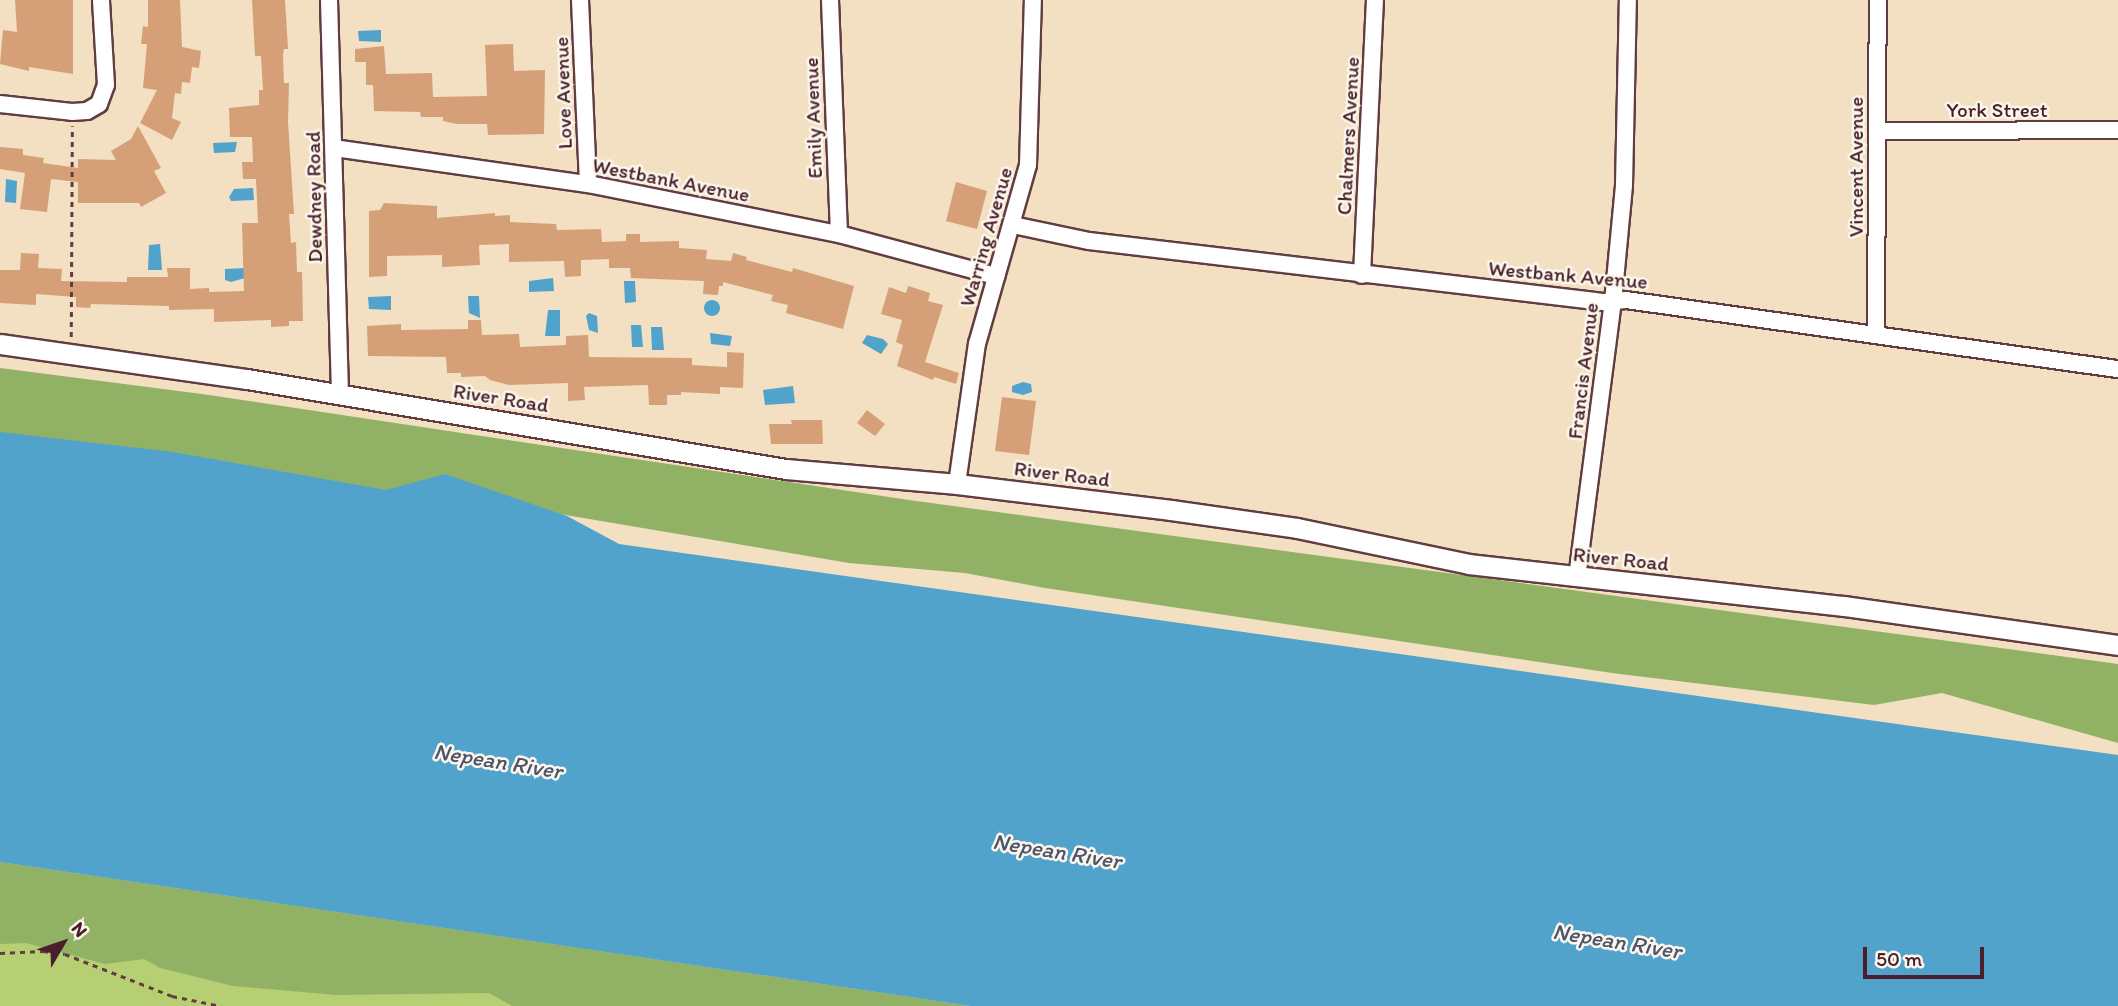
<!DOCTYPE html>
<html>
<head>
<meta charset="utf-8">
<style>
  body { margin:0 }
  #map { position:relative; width:2118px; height:1006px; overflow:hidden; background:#f3dfc2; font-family:Itim,sans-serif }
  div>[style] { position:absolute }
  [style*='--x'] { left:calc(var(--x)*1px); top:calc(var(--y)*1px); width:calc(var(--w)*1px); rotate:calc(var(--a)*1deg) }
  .green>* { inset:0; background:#b7cf73 }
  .forest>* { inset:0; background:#91b265 }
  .water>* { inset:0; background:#52a3cc }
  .round { border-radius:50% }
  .building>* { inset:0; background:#d5a077 }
  .path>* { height:2.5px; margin-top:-1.25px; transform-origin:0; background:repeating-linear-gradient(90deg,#633c42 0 5px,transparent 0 10px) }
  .roads { filter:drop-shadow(2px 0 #633c42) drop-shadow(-2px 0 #633c42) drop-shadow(0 2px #633c42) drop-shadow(0 -2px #633c42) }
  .minor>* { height:16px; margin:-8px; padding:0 8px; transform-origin:8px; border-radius:8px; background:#fff }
  .tertiary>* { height:19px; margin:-9.5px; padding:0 9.5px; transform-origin:9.5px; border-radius:9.5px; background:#fff }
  span { translate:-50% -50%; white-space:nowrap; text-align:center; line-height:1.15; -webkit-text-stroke:5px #fbf7ec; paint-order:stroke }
  .street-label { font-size:21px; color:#4a1f2b }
  .water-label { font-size:23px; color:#4d546b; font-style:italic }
  .north { position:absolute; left:28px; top:908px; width:70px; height:70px; -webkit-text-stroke:5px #fbf7ec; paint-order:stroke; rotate:51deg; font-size:19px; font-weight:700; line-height:28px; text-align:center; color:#4a1f2b }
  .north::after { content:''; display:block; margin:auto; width:24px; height:32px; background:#4a1f2b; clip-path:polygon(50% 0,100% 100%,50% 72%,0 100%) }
  .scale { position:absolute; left:1863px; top:947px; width:121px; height:32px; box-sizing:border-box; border:4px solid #4a1f2b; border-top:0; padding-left:9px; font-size:21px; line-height:24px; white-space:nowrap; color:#4a1f2b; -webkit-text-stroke:5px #fbf7ec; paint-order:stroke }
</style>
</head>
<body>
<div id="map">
  <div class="green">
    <i style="clip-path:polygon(0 862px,494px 935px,970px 1006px,0 1006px)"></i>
  </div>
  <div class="forest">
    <i style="clip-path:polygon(0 368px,202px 394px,909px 500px,2118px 664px,2118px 743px,1942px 693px,1874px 705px,1612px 673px,1045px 588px,965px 573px,849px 563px,524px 508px,374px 493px,0 438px)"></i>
    <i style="clip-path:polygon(0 862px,970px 1006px,512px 1006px,489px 993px,336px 995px,233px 986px,160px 968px,144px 959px,105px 964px,26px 943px,0 944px)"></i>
  </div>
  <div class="water">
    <i style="clip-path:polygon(381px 30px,381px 42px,359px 41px,358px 31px)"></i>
    <i style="clip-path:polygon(237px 142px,235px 152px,214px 153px,213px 143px)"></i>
    <i style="clip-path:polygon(6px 179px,17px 181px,16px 203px,5px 202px)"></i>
    <i style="clip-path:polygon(253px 188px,254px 200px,231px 201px,229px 197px,234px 189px)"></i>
    <i style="clip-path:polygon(160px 244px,162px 270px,148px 270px,149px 245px)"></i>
    <i style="clip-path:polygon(245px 268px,245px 278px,231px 282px,225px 280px,225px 269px)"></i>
    <i style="clip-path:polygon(553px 278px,554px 291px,529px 292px,529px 281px)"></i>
    <i style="clip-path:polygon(624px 281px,635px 281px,636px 302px,625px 303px)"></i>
    <i style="clip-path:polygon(391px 296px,391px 310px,369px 309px,368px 297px)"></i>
    <i style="clip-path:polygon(468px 296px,479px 296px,480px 318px,469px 313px)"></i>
    <i class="round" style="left:704px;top:300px;width:16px;height:16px"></i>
    <i style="clip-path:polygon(548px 310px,560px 310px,560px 336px,545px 336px)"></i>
    <i style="clip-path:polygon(589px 313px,597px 316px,598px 333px,589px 330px,586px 316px)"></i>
    <i style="clip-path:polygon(631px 325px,641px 325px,643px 347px,632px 347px)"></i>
    <i style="clip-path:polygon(651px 327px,662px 327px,664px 350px,652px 350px)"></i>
    <i style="clip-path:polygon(710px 333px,732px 336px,730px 346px,711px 344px)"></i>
    <i style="clip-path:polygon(867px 335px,883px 339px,888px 344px,881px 354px,862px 343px)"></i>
    <i style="clip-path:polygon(1023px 382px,1031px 384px,1032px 392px,1023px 395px,1012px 392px,1012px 386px)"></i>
    <i style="clip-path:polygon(793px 386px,795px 403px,765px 405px,763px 390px)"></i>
    <i style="clip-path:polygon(0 432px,173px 452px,386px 490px,445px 474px,567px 516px,619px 544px,2118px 755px,2118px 1006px,970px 1006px,0 862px)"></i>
  </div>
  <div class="building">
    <i style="clip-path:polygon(15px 0,73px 0,73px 74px,29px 67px,29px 71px,0 64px,3px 30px,17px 32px)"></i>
    <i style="clip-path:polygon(148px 0,180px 0,182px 47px,201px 51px,199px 68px,192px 67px,190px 83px,182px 82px,181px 94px,175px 93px,172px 118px,181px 122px,172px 140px,140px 123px,157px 90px,143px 88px,147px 44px,141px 44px,143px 26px,148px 27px)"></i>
    <i style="clip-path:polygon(252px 0,285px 0,288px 49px,284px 49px,283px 55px,284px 83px,289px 83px,288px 122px,294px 214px,289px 214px,291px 243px,296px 242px,297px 272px,302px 272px,303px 321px,289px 321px,289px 326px,271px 327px,271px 320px,214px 322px,214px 309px,169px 310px,169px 306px,91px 304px,90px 308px,76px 307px,76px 297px,36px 294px,36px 305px,0 303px,0 270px,20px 270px,21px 253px,39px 254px,38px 268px,62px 269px,61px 281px,127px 282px,127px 277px,168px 277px,167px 268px,190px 268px,190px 289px,209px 288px,209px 292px,244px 291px,242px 223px,258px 223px,256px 179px,243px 179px,242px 162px,253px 162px,252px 137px,230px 137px,229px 108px,259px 105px,259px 90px,263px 90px,261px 56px,255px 56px)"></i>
    <i style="clip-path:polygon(513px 44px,514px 71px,545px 70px,544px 134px,488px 135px,487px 124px,457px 124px,443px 121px,443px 117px,421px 117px,420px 112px,374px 111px,373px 85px,366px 85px,366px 62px,355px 62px,355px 49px,384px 46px,386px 74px,432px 73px,433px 97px,487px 96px,485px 45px)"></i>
    <i style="clip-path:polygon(138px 126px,161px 168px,154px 171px,166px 193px,141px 207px,139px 203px,78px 203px,78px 182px,51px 179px,47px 212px,20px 209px,25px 173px,0 169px,0 147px,23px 149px,23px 155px,44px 158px,43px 163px,78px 168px,78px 159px,116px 160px,111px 151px,131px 139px)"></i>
    <i style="clip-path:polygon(956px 182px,987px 191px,977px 229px,946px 221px)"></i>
    <i style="clip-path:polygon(384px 203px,437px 206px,437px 218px,495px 213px,495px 216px,510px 215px,510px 222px,556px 224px,557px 230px,601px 229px,602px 242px,626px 241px,626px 234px,640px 234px,640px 242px,679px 241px,679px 248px,707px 250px,706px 259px,731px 261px,733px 253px,747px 257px,746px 260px,792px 272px,793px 268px,854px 286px,843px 329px,786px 313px,788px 305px,771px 301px,773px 295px,723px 282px,723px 286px,719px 286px,718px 295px,703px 294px,704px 281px,631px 278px,630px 268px,609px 268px,609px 259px,581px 260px,581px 276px,565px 277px,564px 261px,509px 262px,509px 244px,479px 245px,480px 265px,442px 267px,442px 255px,387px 256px,387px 276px,369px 277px,369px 211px,380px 210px)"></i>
    <i style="clip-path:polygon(908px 286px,930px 293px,928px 301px,943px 305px,925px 362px,959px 373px,956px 384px,934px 377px,933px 380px,897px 366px,903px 345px,896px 342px,902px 320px,881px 314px,889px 287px,906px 293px)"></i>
    <i style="clip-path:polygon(468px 320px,481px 320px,482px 335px,519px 334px,520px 347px,566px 345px,566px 336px,588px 335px,589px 357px,692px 358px,692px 365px,727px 367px,727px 352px,744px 353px,743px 388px,720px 387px,720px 394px,681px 392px,681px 395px,667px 395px,667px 405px,649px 405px,648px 385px,584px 387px,585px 400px,568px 401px,568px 383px,509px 385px,490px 380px,485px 376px,461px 377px,461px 373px,447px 373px,446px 357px,368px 356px,367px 326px,401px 324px,401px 330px,468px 329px)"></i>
    <i style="clip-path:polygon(1002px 397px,1036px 401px,1029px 455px,995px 451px)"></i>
    <i style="clip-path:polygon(867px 410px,885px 424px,875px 436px,857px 423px)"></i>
    <i style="clip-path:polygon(791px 420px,822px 420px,823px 444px,771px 444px,769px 424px,792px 424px)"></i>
  </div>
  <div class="path">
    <i style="--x:71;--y:337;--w:211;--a:-89.7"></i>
    <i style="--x:0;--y:953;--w:43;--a:-2.7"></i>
    <i style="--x:43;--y:951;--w:22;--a:8"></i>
    <i style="--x:65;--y:954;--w:115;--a:21.4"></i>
    <i style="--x:172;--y:996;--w:50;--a:11.5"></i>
  </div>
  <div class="roads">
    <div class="minor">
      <i style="--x:329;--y:0;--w:394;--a:88.4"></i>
      <i style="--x:580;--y:0;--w:184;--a:87.5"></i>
      <i style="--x:830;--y:0;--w:234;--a:87.8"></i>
      <i style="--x:0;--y:104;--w:72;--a:6.3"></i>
      <i style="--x:72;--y:112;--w:15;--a:-4"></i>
      <i style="--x:87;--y:111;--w:14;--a:-30"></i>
      <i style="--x:99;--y:104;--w:20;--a:-70"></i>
      <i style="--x:106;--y:85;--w:85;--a:-93.4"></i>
      <i style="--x:1877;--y:131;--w:241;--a:-0.2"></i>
      <i style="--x:334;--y:148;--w:257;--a:8.1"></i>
      <i style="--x:588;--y:184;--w:256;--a:11.3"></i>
      <i style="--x:839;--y:234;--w:163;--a:15"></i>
      <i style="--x:1013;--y:225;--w:78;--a:11.9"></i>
      <i style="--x:1089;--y:241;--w:519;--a:6.76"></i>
      <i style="--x:1604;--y:302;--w:22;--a:-5"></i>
      <i style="--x:1626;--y:300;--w:497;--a:8"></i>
      <i style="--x:1362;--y:275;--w:275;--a:-87.3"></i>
      <i style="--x:1876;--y:335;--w:335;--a:-89.7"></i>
      <i style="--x:957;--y:484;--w:141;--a:-81.9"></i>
      <i style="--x:977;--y:344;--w:186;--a:-74.1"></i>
      <i style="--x:1028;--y:165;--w:165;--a:-88.3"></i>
      <i style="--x:1577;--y:578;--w:278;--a:-82.6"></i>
      <i style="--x:1613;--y:302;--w:118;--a:-84.6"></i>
      <i style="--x:1624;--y:185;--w:185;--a:-88.8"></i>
    </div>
    <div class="tertiary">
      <i style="--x:0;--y:344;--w:249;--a:8.1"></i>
      <i style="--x:247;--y:379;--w:546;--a:9.48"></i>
      <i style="--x:786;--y:469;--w:172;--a:5"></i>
      <i style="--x:957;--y:484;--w:216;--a:6.9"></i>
      <i style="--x:1171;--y:510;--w:127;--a:8.1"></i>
      <i style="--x:1297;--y:528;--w:176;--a:11.8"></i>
      <i style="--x:1469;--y:564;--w:377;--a:6.4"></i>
      <i style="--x:1844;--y:606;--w:277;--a:8.1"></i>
    </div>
  </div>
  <div class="street-label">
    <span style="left:563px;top:93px;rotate:-92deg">Love Avenue</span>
    <span style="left:1997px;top:110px">York Street</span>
    <span style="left:813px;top:118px;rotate:-92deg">Emily Avenue</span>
    <span style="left:1348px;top:136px;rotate:-87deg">Chalmers Avenue</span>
    <span style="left:1856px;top:167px;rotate:-90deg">Vincent Avenue</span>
    <span style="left:671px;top:180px;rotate:11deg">Westbank Avenue</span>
    <span style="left:314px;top:197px;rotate:-91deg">Dewdney Road</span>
    <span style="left:986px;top:237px;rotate:-74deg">Warring Avenue</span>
    <span style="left:1568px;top:275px;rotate:5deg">Westbank Avenue</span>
    <span style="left:1583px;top:371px;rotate:-83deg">Francis Avenue</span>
    <span style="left:501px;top:398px;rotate:9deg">River Road</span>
    <span style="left:1062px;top:474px;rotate:7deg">River Road</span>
    <span style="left:1621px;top:559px;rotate:6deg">River Road</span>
  </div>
  <div class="water-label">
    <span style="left:498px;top:761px;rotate:9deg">Nepean River</span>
    <span style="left:1057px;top:851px;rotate:9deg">Nepean River</span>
    <span style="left:1617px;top:941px;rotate:9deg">Nepean River</span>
  </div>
  <div class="north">N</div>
  <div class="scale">50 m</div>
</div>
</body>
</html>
